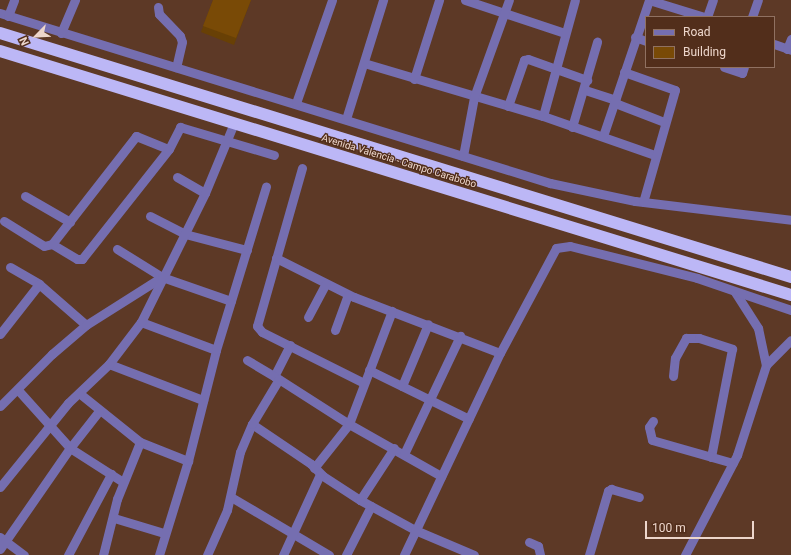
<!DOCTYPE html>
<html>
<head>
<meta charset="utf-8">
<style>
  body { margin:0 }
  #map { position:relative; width:791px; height:555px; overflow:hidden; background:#5d3926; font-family:Roboto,sans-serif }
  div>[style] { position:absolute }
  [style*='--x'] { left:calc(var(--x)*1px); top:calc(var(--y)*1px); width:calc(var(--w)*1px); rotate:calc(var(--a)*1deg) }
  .minor>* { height:9px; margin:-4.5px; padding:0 4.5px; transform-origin:4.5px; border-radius:4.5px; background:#756eb0 }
  .highway>* { height:12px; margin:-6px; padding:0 6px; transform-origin:6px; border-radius:6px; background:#bcb7f6 }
  .wall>* { inset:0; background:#684005 }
  .building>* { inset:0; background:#794a06 }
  span { translate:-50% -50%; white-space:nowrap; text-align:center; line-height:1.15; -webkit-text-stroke:3px #522e1b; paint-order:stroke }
  .street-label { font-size:10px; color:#edd6cb }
  .legend { position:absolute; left:645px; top:16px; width:130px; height:52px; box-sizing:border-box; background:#522e1b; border:1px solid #907161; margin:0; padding:5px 7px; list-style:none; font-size:12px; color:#edd6cb }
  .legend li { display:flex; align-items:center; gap:8px; height:20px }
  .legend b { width:20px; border:1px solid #907161 }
  .north { position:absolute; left:16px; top:16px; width:40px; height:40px; -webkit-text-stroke:3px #522e1b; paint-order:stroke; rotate:246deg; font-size:11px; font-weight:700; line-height:16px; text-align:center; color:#edd6cb }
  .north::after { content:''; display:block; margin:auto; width:14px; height:18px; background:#edd6cb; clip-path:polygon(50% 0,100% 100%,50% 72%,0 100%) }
  .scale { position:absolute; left:645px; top:521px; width:109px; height:18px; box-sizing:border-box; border:2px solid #edd6cb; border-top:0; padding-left:5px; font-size:12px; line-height:14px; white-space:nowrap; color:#edd6cb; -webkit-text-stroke:3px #522e1b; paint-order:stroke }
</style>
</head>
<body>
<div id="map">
  <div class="minor">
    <i style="--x:465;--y:0;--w:105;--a:18.3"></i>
    <i style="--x:649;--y:0;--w:58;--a:17.2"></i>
    <i style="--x:158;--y:7;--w:7;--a:82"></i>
    <i style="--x:159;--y:14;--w:30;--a:46"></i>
    <i style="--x:180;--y:36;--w:6;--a:72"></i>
    <i style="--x:182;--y:42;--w:26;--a:103"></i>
    <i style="--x:0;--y:13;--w:576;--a:17.18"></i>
    <i style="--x:550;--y:183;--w:87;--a:12"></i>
    <i style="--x:635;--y:201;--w:157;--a:6.9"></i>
    <i style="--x:8;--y:16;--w:17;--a:-69"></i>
    <i style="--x:707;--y:17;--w:18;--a:-71"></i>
    <i style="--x:752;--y:17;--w:18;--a:-71"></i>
    <i style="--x:61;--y:33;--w:36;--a:-67"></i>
    <i style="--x:635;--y:37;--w:12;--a:20"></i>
    <i style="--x:774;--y:44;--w:18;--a:19"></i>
    <i style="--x:787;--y:49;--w:11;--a:-68"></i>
    <i style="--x:364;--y:63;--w:187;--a:16.5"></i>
    <i style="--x:543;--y:116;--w:119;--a:19.2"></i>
    <i style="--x:724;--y:67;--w:19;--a:18"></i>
    <i style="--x:742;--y:73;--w:6;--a:-72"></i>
    <i style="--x:624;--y:72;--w:54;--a:19.4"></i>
    <i style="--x:675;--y:90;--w:116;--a:105.9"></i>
    <i style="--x:414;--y:79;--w:83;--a:-72.4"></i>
    <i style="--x:585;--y:90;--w:32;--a:18"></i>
    <i style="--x:296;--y:103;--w:109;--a:-70.7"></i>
    <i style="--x:615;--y:103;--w:53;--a:21.2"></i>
    <i style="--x:508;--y:106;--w:49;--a:-70.8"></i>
    <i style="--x:524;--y:60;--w:4;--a:-14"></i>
    <i style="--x:528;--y:59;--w:63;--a:19.6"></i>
    <i style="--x:543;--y:116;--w:120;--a:-74.6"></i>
    <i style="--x:346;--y:119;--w:125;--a:-72.7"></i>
    <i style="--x:572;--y:127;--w:89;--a:-73.6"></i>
    <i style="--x:603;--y:136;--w:144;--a:-71.3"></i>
    <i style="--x:463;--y:156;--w:60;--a:-79.4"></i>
    <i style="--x:474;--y:97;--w:103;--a:-70.2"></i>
    <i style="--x:302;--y:168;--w:164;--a:105.9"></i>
    <i style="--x:257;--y:326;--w:8;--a:50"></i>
    <i style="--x:262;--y:332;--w:114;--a:26.6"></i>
    <i style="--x:177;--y:177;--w:32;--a:30"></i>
    <i style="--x:25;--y:196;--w:52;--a:30"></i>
    <i style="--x:150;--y:216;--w:39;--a:27"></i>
    <i style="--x:185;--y:234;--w:64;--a:14.5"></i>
    <i style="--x:4;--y:221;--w:47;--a:32"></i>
    <i style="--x:44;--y:246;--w:8;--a:-14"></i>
    <i style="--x:52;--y:244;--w:29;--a:31"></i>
    <i style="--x:77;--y:259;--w:5;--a:0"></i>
    <i style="--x:82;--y:259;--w:140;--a:-51.7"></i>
    <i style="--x:169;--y:149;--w:25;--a:-63"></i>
    <i style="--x:180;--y:127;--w:98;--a:16.6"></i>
    <i style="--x:52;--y:244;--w:137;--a:-52.1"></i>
    <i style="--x:136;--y:136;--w:35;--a:22"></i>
    <i style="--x:117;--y:249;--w:53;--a:31.9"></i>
    <i style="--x:276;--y:258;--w:87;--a:26.6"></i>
    <i style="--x:354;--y:297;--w:156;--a:21"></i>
    <i style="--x:10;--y:267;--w:34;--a:30"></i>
    <i style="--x:39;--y:284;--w:62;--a:41.1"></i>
    <i style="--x:735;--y:292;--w:43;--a:57.4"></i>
    <i style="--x:758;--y:328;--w:38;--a:78"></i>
    <i style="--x:308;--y:317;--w:38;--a:-62"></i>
    <i style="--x:141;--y:322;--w:80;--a:20.5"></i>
    <i style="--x:335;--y:330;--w:37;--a:-70"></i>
    <i style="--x:0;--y:334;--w:63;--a:-52"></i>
    <i style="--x:290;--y:345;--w:35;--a:117"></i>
    <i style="--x:274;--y:376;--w:89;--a:32.6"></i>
    <i style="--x:349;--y:424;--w:106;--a:29.5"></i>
    <i style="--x:247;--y:360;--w:31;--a:31"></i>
    <i style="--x:109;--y:364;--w:101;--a:21"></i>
    <i style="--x:369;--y:370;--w:111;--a:26.1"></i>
    <i style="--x:673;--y:376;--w:18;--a:-84"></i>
    <i style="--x:675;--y:358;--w:23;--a:-61"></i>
    <i style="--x:686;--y:338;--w:13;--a:0"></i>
    <i style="--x:699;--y:338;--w:35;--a:18"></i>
    <i style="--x:732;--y:349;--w:110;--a:101"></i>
    <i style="--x:402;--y:386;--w:67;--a:-67.2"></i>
    <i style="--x:18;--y:390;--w:78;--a:48.1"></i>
    <i style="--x:70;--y:448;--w:63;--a:32.7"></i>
    <i style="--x:79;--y:393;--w:78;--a:38.8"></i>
    <i style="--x:140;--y:442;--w:52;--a:21.6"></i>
    <i style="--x:0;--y:406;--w:74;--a:-45"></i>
    <i style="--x:52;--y:354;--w:45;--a:-40.5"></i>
    <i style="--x:86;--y:325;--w:90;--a:-32.3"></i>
    <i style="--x:162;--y:277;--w:73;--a:19.2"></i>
    <i style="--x:653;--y:421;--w:7;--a:124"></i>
    <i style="--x:649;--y:427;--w:13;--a:77"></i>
    <i style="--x:652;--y:440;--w:84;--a:15.9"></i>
    <i style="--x:252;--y:424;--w:71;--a:34.1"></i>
    <i style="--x:311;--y:464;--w:17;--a:45"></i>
    <i style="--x:323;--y:476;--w:44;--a:33"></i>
    <i style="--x:360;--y:500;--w:63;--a:28.6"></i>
    <i style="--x:415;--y:530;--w:64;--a:23"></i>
    <i style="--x:404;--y:454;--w:131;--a:-64.6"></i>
    <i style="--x:314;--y:468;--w:56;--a:-51.5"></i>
    <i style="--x:349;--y:424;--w:121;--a:-69.2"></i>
    <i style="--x:0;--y:487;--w:108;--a:-51"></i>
    <i style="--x:68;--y:403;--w:57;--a:-43.6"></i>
    <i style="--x:109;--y:364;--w:53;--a:-52.7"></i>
    <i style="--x:141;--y:322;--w:144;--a:-63.6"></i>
    <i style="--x:205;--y:193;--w:76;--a:-67.5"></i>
    <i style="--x:231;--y:497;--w:114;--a:30.6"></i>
    <i style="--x:360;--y:500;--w:62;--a:-56.8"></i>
    <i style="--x:114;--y:518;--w:52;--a:16.7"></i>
    <i style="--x:0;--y:537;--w:30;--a:37"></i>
    <i style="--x:529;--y:542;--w:10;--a:24"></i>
    <i style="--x:538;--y:546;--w:9;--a:77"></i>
    <i style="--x:0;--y:549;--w:123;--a:-55.3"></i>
    <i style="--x:70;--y:448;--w:47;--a:-51.9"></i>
    <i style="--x:68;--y:555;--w:92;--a:-62"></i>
    <i style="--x:103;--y:555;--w:58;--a:-76"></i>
    <i style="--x:117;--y:499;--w:61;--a:-68"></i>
    <i style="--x:159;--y:555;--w:98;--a:-72.9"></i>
    <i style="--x:188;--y:461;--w:114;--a:-75.8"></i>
    <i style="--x:216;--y:350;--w:171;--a:-73"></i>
    <i style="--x:207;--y:555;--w:49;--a:-66"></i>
    <i style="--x:227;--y:510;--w:59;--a:-77.4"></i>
    <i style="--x:240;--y:452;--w:30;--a:-67"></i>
    <i style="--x:252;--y:424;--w:52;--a:-59"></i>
    <i style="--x:283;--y:555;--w:89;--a:-65.4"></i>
    <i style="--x:346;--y:555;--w:55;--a:-63"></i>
    <i style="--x:404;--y:555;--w:224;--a:-64.6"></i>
    <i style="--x:500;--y:353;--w:119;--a:-61.9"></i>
    <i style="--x:556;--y:248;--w:14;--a:-8"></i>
    <i style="--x:570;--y:246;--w:131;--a:14.1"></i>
    <i style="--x:697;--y:278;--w:99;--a:18.8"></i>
    <i style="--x:589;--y:555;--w:67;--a:-73.5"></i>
    <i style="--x:608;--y:491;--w:4;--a:-34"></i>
    <i style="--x:611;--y:489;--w:29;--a:16"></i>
    <i style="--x:685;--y:555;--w:113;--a:-62.5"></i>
    <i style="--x:737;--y:455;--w:95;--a:-72.1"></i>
    <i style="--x:766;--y:365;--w:35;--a:-45"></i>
  </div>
  <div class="highway">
    <i style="--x:0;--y:33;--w:828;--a:17.14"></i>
    <i style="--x:0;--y:51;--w:828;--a:17.14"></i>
  </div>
  <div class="wall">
    <i style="clip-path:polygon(213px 0,251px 0,234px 45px,201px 32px)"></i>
  </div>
  <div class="building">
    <i style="clip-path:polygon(213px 0,251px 0,236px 38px,203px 26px)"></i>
  </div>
  <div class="street-label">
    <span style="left:399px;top:161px;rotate:17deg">Avenida Valencia - Campo Carabobo</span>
  </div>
  <ul class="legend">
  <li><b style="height:5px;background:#756eb0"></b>Road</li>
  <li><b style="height:11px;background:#794a06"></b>Building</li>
  </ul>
  <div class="north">N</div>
  <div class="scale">100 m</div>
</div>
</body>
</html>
